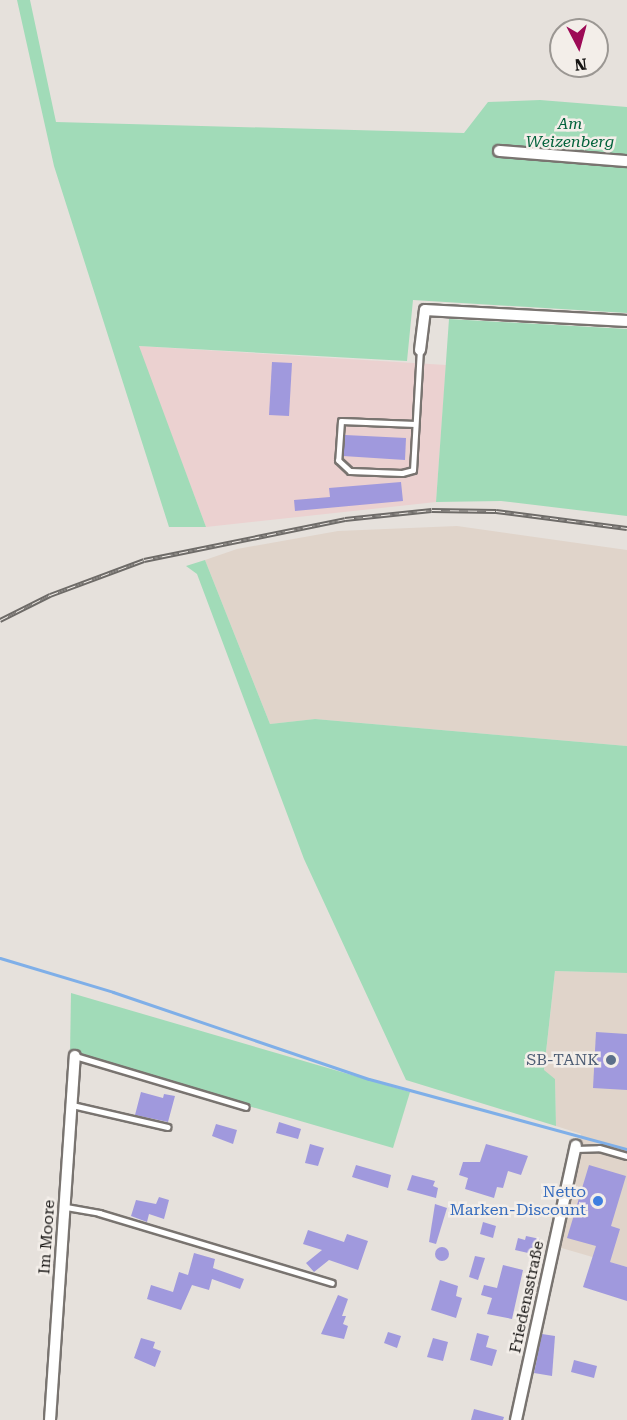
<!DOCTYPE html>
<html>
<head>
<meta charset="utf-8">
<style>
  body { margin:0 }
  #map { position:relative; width:627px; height:1420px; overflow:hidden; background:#e6e1dc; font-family:"Roboto Serif",serif }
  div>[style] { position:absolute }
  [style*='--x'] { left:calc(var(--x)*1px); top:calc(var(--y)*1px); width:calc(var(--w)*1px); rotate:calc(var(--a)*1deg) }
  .built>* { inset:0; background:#e0d4ca }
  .industrial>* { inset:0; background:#ebd1d0 }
  .green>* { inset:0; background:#a1dbb8 }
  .stream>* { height:3px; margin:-1.5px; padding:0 1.5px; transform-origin:1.5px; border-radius:1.5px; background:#7fafe8 }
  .building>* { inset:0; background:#a099dd }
  .round { border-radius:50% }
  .roads { filter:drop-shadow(2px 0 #797470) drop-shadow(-2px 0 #797470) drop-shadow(0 2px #797470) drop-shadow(0 -2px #797470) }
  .lane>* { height:5px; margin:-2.5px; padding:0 2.5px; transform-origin:2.5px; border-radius:2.5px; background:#fff }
  .street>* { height:10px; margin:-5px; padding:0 5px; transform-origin:5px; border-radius:5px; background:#fff }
  .rail>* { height:5px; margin-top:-2.5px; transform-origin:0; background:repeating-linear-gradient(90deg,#f3eee9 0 9px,#6e6b68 0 18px); box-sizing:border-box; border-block:2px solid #6e6b68 }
  .dots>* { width:16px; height:16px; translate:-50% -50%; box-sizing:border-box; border:3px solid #f3eee9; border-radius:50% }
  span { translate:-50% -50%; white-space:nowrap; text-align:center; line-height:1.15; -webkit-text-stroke:5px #f3eee9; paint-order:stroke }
  .park-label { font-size:16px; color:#03633c; font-style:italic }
  .service-label { font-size:16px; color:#4e5e75 }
  .right { translate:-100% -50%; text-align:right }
  .shop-label { font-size:16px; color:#366cbe }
  .street-label { font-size:16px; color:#161413 }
  .north { position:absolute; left:549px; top:18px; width:60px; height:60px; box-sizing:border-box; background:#f3eee9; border:2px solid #9b9793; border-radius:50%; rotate:174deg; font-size:16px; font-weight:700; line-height:24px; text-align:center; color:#161413 }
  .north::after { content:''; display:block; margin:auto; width:21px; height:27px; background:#9d0a56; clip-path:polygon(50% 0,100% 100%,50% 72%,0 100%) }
</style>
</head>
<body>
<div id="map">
  <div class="built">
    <i style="clip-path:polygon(457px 526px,627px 550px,627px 746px,315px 719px,270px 724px,205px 560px,237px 549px,338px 531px)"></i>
    <i style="clip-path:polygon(555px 971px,627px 973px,627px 1267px,558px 1247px,581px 1134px,556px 1126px,555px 1079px,544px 1071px)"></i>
  </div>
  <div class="industrial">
    <i style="clip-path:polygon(138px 346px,446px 365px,436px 502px,206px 527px)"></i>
  </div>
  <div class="green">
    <i style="clip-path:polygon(17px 0,30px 0,56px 122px,464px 133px,488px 102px,540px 100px,627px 107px,627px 313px,413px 300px,407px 361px,139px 346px,206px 527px,169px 527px,54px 166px)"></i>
    <i style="clip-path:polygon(449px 319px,627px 329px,627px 516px,501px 501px,436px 502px)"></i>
    <i style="clip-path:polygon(205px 560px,270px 724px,315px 719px,627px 746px,627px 973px,555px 971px,544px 1070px,555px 1079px,556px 1126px,406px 1080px,304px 859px,197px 574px,186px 566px)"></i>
    <i style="clip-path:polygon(71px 993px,410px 1092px,393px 1148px,70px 1054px)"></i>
  </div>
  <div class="stream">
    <i style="--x:0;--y:958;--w:118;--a:16.7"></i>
    <i style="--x:113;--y:992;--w:270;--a:18.8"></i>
    <i style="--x:369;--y:1079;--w:267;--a:15.2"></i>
  </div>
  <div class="building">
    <i style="clip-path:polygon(272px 362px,292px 363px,289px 416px,269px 415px)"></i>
    <i style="clip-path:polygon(345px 435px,406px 438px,405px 460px,343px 456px)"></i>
    <i style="clip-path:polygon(401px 482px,403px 501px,295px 511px,294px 500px,330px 497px,329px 488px)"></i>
    <i style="clip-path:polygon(596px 1032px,627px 1034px,627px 1090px,593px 1088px)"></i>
    <i style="clip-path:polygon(141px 1092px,163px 1098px,164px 1094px,175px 1096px,168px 1122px,135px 1115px)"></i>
    <i style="clip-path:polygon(279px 1122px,301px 1129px,298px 1139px,276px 1133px)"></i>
    <i style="clip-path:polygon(216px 1124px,237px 1130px,233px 1144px,212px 1136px)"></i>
    <i style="clip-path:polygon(310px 1144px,324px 1148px,318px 1166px,305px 1163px)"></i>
    <i style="clip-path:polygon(486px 1144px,528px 1156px,521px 1175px,508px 1171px,503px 1188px,497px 1187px,494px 1198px,465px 1189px,468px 1178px,459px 1175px,463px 1162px,480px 1162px)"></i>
    <i style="clip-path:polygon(356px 1165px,391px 1175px,388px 1188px,352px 1177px)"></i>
    <i style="clip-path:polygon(589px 1165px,626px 1176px,611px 1226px,620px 1229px,610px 1262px,627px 1267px,627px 1301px,583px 1287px,596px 1246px,567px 1238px)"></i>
    <i style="clip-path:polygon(412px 1175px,435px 1181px,433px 1186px,438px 1188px,436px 1198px,407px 1190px)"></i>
    <i style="clip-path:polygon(159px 1197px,169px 1200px,164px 1219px,149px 1214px,147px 1222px,131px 1216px,136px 1200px,156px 1204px)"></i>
    <i style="clip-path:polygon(435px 1204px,447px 1208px,436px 1244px,429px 1242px)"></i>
    <i style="clip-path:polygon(483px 1222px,496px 1226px,493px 1238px,480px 1234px)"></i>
    <i style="clip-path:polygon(308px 1230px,344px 1242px,347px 1234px,368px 1241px,358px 1270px,329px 1260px,314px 1272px,306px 1263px,322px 1250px,303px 1244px)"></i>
    <i style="clip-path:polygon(526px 1236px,540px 1239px,537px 1255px,515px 1250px,518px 1238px,525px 1240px)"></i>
    <i class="round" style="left:435px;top:1247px;width:14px;height:14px"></i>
    <i style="clip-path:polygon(194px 1253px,215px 1259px,213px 1268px,244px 1279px,240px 1289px,212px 1279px,209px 1290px,192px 1285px,181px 1310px,147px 1299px,151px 1285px,173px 1292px,179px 1272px,188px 1275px)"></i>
    <i style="clip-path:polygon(475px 1256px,485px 1258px,478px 1280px,469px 1277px)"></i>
    <i style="clip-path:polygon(503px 1265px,523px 1270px,512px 1319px,487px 1314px,492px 1298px,481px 1295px,484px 1285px,497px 1288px)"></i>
    <i style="clip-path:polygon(440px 1280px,458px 1286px,456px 1296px,462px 1298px,456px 1318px,431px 1310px)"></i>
    <i style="clip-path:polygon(338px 1295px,348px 1299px,342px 1316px,346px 1316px,343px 1324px,348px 1326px,344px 1339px,321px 1334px)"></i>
    <i style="clip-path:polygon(388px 1332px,401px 1336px,397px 1348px,384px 1343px)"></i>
    <i style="clip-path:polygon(477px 1333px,489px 1336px,486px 1347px,497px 1350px,492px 1366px,470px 1360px)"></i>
    <i style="clip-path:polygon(542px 1334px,555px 1336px,552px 1376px,534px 1373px)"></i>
    <i style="clip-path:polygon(141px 1338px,155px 1342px,153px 1348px,161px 1351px,155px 1367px,134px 1358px)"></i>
    <i style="clip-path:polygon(433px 1338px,448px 1342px,443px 1361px,427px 1357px)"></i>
    <i style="clip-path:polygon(574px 1360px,597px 1366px,594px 1378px,571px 1372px)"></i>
    <i style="clip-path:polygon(474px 1409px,504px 1417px,503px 1420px,471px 1420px)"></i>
  </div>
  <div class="roads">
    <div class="lane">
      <i style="--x:415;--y:424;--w:74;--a:-177.7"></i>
      <i style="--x:341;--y:421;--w:39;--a:94"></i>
      <i style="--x:338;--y:460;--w:16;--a:43"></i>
      <i style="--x:350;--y:471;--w:52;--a:2.2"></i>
      <i style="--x:402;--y:473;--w:11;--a:-15"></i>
      <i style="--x:413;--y:470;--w:120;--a:-86.7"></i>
      <i style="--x:75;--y:1056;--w:178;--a:16.6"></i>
      <i style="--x:72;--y:1105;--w:98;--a:13"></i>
      <i style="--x:576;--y:1149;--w:23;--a:-2"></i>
      <i style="--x:599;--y:1148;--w:29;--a:16"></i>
      <i style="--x:66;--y:1207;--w:34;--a:10"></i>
      <i style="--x:99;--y:1213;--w:243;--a:16.7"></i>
    </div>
    <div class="street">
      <i style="--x:499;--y:151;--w:128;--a:4.5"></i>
      <i style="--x:420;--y:350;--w:40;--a:-82.9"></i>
      <i style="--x:425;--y:310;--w:202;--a:3.1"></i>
      <i style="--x:50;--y:1420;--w:365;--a:-86.1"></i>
      <i style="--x:516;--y:1420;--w:281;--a:-77.7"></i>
    </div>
  </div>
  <div class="rail">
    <i style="--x:0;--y:620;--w:56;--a:-26.6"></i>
    <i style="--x:50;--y:595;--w:100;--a:-20.4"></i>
    <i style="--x:144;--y:560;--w:205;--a:-11.5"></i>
    <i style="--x:345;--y:519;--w:87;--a:-5.9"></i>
    <i style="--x:432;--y:510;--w:64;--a:0.9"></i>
    <i style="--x:496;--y:511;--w:132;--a:7.4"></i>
  </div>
  <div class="dots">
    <i style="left:611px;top:1060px;background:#5c6f8a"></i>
    <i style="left:598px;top:1201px;background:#3f7fe0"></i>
  </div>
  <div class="park-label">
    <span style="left:570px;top:133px">Am<br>Weizenberg</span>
  </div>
  <div class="service-label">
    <span class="right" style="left:599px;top:1060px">SB-TANK</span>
  </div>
  <div class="shop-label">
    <span class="right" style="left:586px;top:1201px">Netto<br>Marken-Discount</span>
  </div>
  <div class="street-label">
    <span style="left:47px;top:1237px;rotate:-86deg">Im Moore</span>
    <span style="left:527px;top:1297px;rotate:-78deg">Friedensstraße</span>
  </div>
  <div class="north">N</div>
</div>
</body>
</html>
